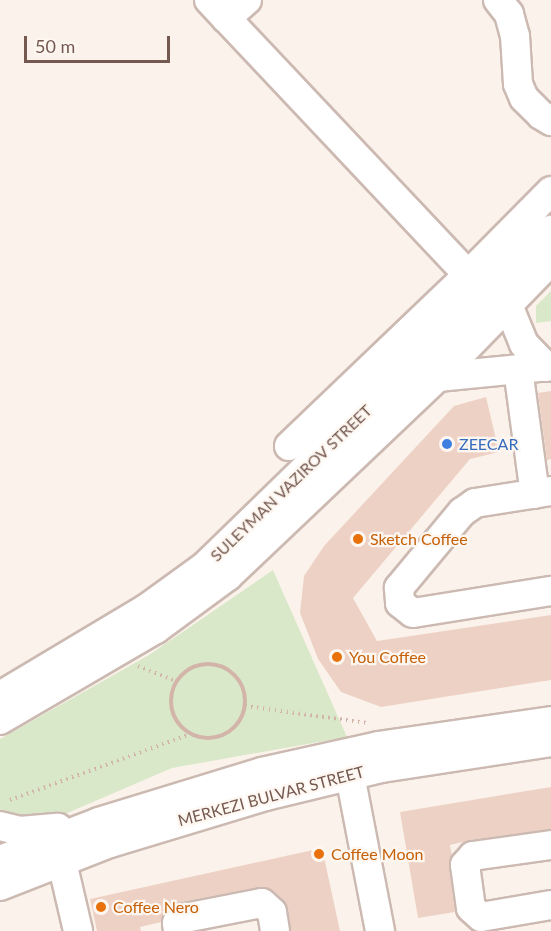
<!DOCTYPE html>
<html>
<head>
<meta charset="utf-8">
<style>
  body { margin:0 }
  #map { position:relative; width:551px; height:931px; overflow:hidden; background:#fbf3eb; font-family:Lato,sans-serif }
  div>[style] { position:absolute }
  [style*='--x'] { left:calc(var(--x)*1px); top:calc(var(--y)*1px); width:calc(var(--w)*1px); rotate:calc(var(--a)*1deg) }
  .green>* { inset:0; background:#dae8ca }
  .building>* { inset:0; background:#eed1c5 }
  .path>* { height:4px; margin-top:-2px; transform-origin:0; background:repeating-linear-gradient(90deg,#d3b4a8 0 1.5px,transparent 0 6px) }
  .path>.ring { margin:-2px; padding:0; box-sizing:content-box; background:none; border:4px solid #d3b4a8; border-radius:50% }
  .roads { filter:drop-shadow(2px 0 #ccbab2) drop-shadow(-2px 0 #ccbab2) drop-shadow(0 2px #ccbab2) drop-shadow(0 -2px #ccbab2) }
  .minor>* { height:28px; margin:-14px; padding:0 14px; transform-origin:14px; border-radius:14px; background:#fff }
  .dots>* { width:16px; height:16px; translate:-50% -50%; box-sizing:border-box; border:3px solid #fef7f1; border-radius:50% }
  span { translate:-50% -50%; white-space:nowrap; text-align:center; line-height:1.15; -webkit-text-stroke:4.5px #fef7f1; paint-order:stroke }
  .shop-label { font-size:16px; color:#366cbe }
  .left { translate:0 -50%; text-align:left }
  .street-label { font-size:16px; color:#745950 }
  .food-label { font-size:16px; color:#c56008 }
  .scale { position:absolute; left:24px; top:36px; width:146px; height:27px; box-sizing:border-box; border:3px solid #745950; border-top:0; padding-left:8px; font-size:18px; line-height:21px; white-space:nowrap; color:#745950; -webkit-text-stroke:4px #fef7f1; paint-order:stroke }
</style>
</head>
<body>
<div id="map">
  <div class="green">
    <i style="clip-path:polygon(551px 291px,551px 321px,536px 323px,536px 306px)"></i>
    <i style="clip-path:polygon(273px 570px,347px 737px,172px 768px,0 842px,0 739px,149px 655px)"></i>
  </div>
  <div class="building">
    <i style="clip-path:polygon(551px 391px,551px 459px,547px 460px,538px 393px)"></i>
    <i style="clip-path:polygon(486px 397px,499px 452px,470px 459px,353px 598px,377px 641px,551px 615px,551px 680px,381px 707px,341px 692px,318px 659px,300px 613px,304px 576px,324px 546px,454px 406px)"></i>
    <i style="clip-path:polygon(551px 787px,551px 829px,471px 840px,450px 845px,452px 856px,449px 867px,455px 912px,418px 918px,400px 812px)"></i>
    <i style="clip-path:polygon(322px 848px,340px 931px,291px 931px,288px 909px,284px 900px,273px 890px,259px 887px,181px 902px,168px 909px,161px 922px,140px 927px,141px 931px,97px 931px,90px 899px)"></i>
  </div>
  <div class="path">
    <i class="ring" style="left:171px;top:664px;width:70px;height:70px"></i>
    <i style="--x:138;--y:666;--w:41;--a:21.5"></i>
    <i style="--x:245;--y:706;--w:123;--a:7.9"></i>
    <i style="--x:10;--y:800;--w:192;--a:-20.1"></i>
  </div>
  <div class="roads">
    <div class="minor">
      <i style="--x:209;--y:0;--w:25;--a:47"></i>
      <i style="--x:247;--y:0;--w:28;--a:139"></i>
      <i style="--x:226;--y:18;--w:353;--a:46.7"></i>
      <i style="--x:498;--y:0;--w:18;--a:52"></i>
      <i style="--x:509;--y:14;--w:23;--a:75"></i>
      <i style="--x:515;--y:36;--w:48;--a:86.4"></i>
      <i style="--x:518;--y:84;--w:15;--a:67"></i>
      <i style="--x:524;--y:98;--w:24;--a:45"></i>
      <i style="--x:541;--y:115;--w:12;--a:31"></i>
      <i style="--x:508;--y:305;--w:42;--a:67.7"></i>
      <i style="--x:524;--y:344;--w:32;--a:46"></i>
      <i style="--x:518;--y:369;--w:126;--a:82.3"></i>
      <i style="--x:438;--y:377;--w:114;--a:-5.6"></i>
      <i style="--x:289;--y:446;--w:248;--a:-43.7"></i>
      <i style="--x:468;--y:275;--w:118;--a:-45.3"></i>
      <i style="--x:551;--y:491;--w:77;--a:171"></i>
      <i style="--x:475;--y:503;--w:16;--a:145"></i>
      <i style="--x:462;--y:512;--w:99;--a:129.7"></i>
      <i style="--x:399;--y:588;--w:15;--a:86"></i>
      <i style="--x:400;--y:603;--w:16;--a:38"></i>
      <i style="--x:413;--y:613;--w:140;--a:-9.1"></i>
      <i style="--x:0;--y:696;--w:171;--a:-30.9"></i>
      <i style="--x:147;--y:608;--w:72;--a:-35.9"></i>
      <i style="--x:205;--y:566;--w:482;--a:-44.2"></i>
      <i style="--x:0;--y:720;--w:181;--a:-30.3"></i>
      <i style="--x:156;--y:629;--w:89;--a:-36.4"></i>
      <i style="--x:228;--y:576;--w:289;--a:-43.5"></i>
      <i style="--x:438;--y:377;--w:162;--a:-45.8"></i>
      <i style="--x:350;--y:775;--w:159;--a:79.1"></i>
      <i style="--x:0;--y:826;--w:21;--a:14"></i>
      <i style="--x:20;--y:831;--w:38;--a:-5"></i>
      <i style="--x:551;--y:845;--w:79;--a:172"></i>
      <i style="--x:473;--y:856;--w:12;--a:132"></i>
      <i style="--x:465;--y:865;--w:43;--a:82.1"></i>
      <i style="--x:471;--y:908;--w:13;--a:42"></i>
      <i style="--x:481;--y:917;--w:71;--a:-9.7"></i>
      <i style="--x:0;--y:860;--w:106;--a:-21"></i>
      <i style="--x:99;--y:822;--w:170;--a:-17.1"></i>
      <i style="--x:262;--y:772;--w:119;--a:-12.6"></i>
      <i style="--x:378;--y:746;--w:175;--a:-8.2"></i>
      <i style="--x:62;--y:862;--w:71;--a:76.9"></i>
      <i style="--x:0;--y:886;--w:118;--a:-21.4"></i>
      <i style="--x:110;--y:843;--w:163;--a:-16.8"></i>
      <i style="--x:266;--y:796;--w:118;--a:-13.7"></i>
      <i style="--x:381;--y:768;--w:172;--a:-8.7"></i>
      <i style="--x:178;--y:931;--w:8;--a:-97"></i>
      <i style="--x:177;--y:923;--w:9;--a:-32"></i>
      <i style="--x:185;--y:918;--w:78;--a:-11"></i>
      <i style="--x:262;--y:903;--w:13;--a:42"></i>
      <i style="--x:272;--y:912;--w:19;--a:81"></i>
    </div>
  </div>
  <div class="dots">
    <i style="left:447px;top:444px;background:#3f7fe0"></i>
    <i style="left:358px;top:539px;background:#e8710a"></i>
    <i style="left:337px;top:657px;background:#e8710a"></i>
    <i style="left:319px;top:854px;background:#e8710a"></i>
    <i style="left:101px;top:907px;background:#e8710a"></i>
  </div>
  <div class="shop-label">
    <span class="left" style="left:459px;top:444px">ZEECAR</span>
  </div>
  <div class="street-label">
    <span style="left:291px;top:483px;rotate:-44deg">SULEYMAN VAZIROV STREET</span>
    <span style="left:271px;top:796px;rotate:-15deg">MERKEZI BULVAR STREET</span>
  </div>
  <div class="food-label">
    <span class="left" style="left:370px;top:539px">Sketch Coffee</span>
    <span class="left" style="left:349px;top:657px">You Coffee</span>
    <span class="left" style="left:331px;top:854px">Coffee Moon</span>
    <span class="left" style="left:113px;top:907px">Coffee Nero</span>
  </div>
  <div class="scale">50 m</div>
</div>
</body>
</html>
